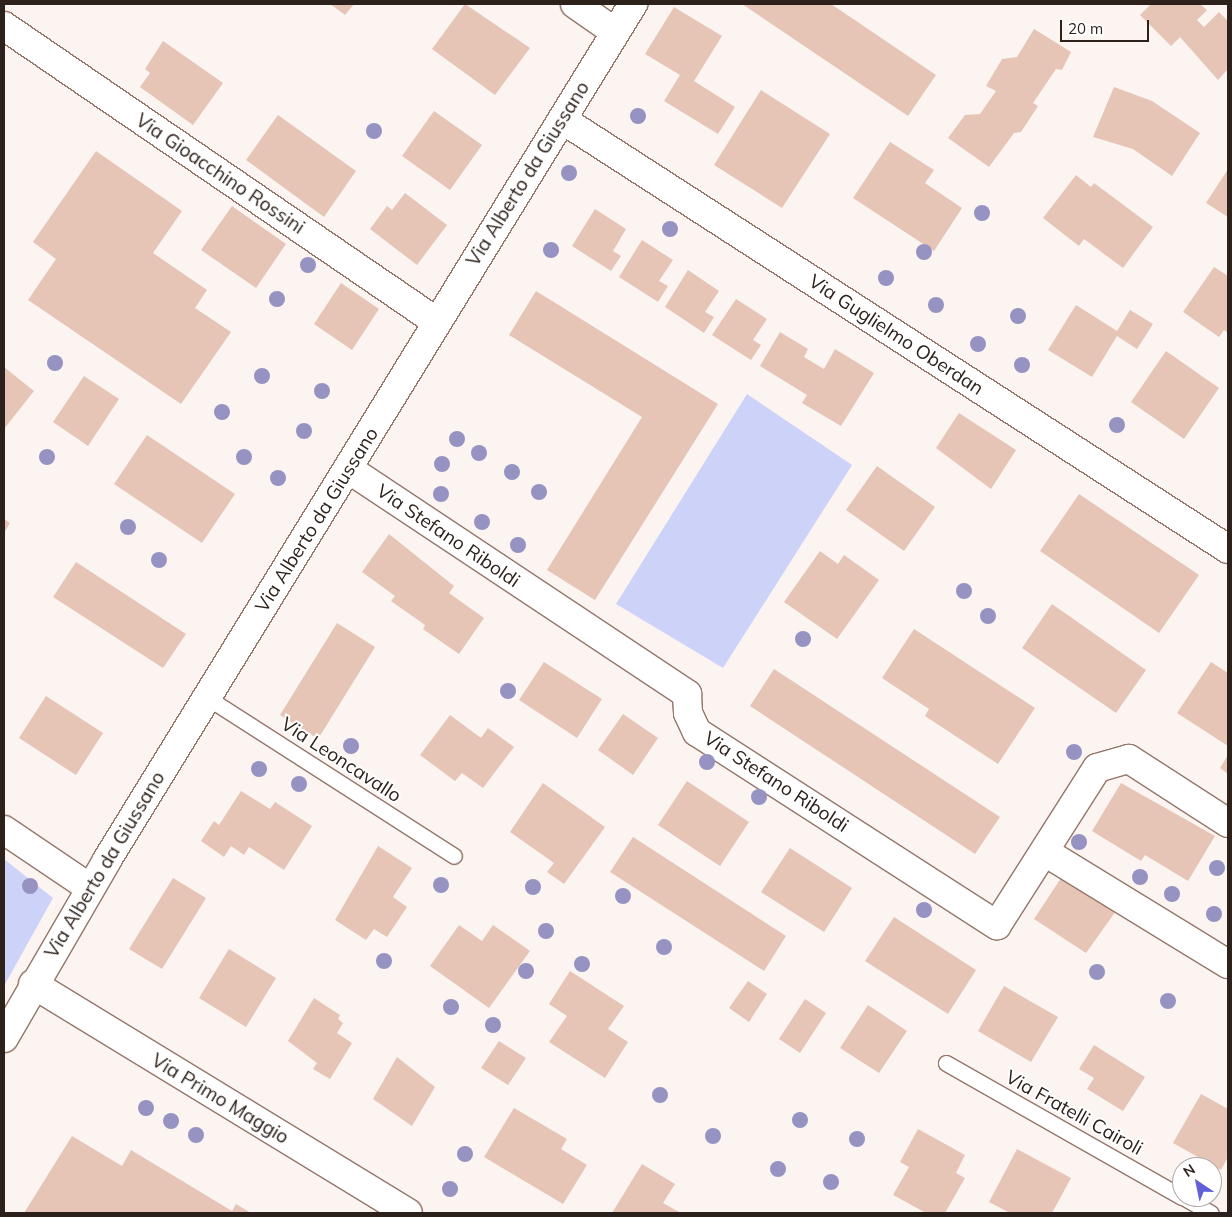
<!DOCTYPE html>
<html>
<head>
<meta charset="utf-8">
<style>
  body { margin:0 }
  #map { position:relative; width:1232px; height:1217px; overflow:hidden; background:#fbf4f1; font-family:Mulish,sans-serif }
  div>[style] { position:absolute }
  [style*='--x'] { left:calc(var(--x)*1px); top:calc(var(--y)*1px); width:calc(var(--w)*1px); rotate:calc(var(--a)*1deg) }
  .green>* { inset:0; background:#cdd2f9 }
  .building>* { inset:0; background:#e6c5b6 }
  .roads { filter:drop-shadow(1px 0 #957669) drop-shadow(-1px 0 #957669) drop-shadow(0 1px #957669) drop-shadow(0 -1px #957669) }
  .service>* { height:15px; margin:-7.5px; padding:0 7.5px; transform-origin:7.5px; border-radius:7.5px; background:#fff }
  .minor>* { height:28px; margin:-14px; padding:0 14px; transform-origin:14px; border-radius:14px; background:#fff }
  .trees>* { width:16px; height:16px; margin:-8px; border-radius:50%; background:#9693c2 }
  span { translate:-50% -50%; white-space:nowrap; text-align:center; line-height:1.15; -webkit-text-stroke:4px #fff; paint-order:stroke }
  .street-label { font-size:19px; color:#2d211b }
  .frame { position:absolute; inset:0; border:5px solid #2d211b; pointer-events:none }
  .north { position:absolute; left:1172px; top:1157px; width:50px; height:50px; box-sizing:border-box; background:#fff; border:1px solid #aba6a4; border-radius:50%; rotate:326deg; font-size:14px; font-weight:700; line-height:20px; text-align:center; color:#2d211b }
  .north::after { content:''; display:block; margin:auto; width:18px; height:22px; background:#6260d8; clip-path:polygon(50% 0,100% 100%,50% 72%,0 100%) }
  .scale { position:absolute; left:1060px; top:20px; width:89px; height:22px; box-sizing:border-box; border:2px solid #2d211b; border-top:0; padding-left:6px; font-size:15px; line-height:18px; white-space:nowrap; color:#2d211b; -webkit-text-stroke:4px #fff; paint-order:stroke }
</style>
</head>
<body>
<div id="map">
  <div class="green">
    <i style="clip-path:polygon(747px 394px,852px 465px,723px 668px,616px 604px)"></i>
    <i style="clip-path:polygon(4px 859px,53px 898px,4px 986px)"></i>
  </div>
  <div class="building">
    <i style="clip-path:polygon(330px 4px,354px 4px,345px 15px)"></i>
    <i style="clip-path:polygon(465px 4px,530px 48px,495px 95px,432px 49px)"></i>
    <i style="clip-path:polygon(742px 4px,831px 4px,936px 75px,908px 116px)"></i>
    <i style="clip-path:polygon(1151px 4px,1200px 4px,1207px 10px,1197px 20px,1204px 27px,1219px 12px,1228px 21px,1228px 69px,1218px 80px,1180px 37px,1171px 46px,1140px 15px)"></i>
    <i style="clip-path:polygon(674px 7px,722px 36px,694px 81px,735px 107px,718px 134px,664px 101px,680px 75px,645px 54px)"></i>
    <i style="clip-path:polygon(1034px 29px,1071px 52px,1062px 70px,1056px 69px,1033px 103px,1038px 106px,1021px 132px,1014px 133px,989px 167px,948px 138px,965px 115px,980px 114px,996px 91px,986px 86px,1002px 59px,1017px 57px)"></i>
    <i style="clip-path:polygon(163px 41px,223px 83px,193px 125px,140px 87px,150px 73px,145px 69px)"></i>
    <i style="clip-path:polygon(1114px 87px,1152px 101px,1200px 133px,1172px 176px,1133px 149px,1093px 137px)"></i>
    <i style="clip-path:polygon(761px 90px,830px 134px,782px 208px,714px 165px)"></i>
    <i style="clip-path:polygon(434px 111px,482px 145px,450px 190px,402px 156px)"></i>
    <i style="clip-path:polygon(278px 115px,356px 171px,324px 217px,246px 160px)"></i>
    <i style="clip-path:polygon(890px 142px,934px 170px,925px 183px,962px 208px,934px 251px,853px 198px)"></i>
    <i style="clip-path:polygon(96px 151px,182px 211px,153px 253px,207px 290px,195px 308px,231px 332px,181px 404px,28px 300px,56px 259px,33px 242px)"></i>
    <i style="clip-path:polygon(1228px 169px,1228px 217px,1206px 203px)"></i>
    <i style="clip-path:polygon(1076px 175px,1091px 187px,1094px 183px,1153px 227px,1123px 268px,1084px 239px,1079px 246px,1043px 218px)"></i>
    <i style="clip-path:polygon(405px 193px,447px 225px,417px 265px,370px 229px,387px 206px,392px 210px)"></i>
    <i style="clip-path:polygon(232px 206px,286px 244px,256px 288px,201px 250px)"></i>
    <i style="clip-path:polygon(595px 209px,626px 229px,613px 251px,621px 256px,611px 271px,572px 246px)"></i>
    <i style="clip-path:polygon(642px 240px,673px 260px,659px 281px,668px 286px,658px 302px,619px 277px)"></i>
    <i style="clip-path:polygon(1214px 267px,1228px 276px,1228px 333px,1224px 330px,1219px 337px,1183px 312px)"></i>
    <i style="clip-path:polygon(688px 270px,719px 291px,705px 312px,714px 317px,704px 333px,665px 307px)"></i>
    <i style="clip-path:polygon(341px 283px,379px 309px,352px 350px,314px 324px)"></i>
    <i style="clip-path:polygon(536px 291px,718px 404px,595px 600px,547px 570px,642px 417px,509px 335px)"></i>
    <i style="clip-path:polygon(736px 299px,767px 319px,753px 340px,761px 345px,751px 360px,712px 335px)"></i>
    <i style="clip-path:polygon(1076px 305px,1117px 331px,1130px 310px,1153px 324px,1137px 349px,1117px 336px,1092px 377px,1048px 350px)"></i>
    <i style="clip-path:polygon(780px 332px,808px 349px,804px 357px,824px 369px,835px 349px,874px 373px,841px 426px,802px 403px,807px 395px,760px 366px)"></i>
    <i style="clip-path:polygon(1166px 351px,1219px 388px,1184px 439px,1131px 402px)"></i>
    <i style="clip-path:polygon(4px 367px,34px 391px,4px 429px)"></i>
    <i style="clip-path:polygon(84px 376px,119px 399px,88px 446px,53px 422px)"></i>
    <i style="clip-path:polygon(959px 413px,1016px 450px,991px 489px,936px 448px)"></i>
    <i style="clip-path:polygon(147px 435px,235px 494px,202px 543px,114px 484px)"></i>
    <i style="clip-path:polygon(877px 466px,935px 507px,904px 551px,846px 510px)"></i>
    <i style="clip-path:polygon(1079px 494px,1199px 575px,1159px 633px,1040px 551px)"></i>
    <i style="clip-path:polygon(4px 519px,10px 523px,4px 533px)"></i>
    <i style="clip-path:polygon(389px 534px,454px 586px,449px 593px,484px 618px,459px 654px,423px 629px,425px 625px,391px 601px,395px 596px,362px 572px)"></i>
    <i style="clip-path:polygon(820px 551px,838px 564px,844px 555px,879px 580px,837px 639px,784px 602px)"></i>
    <i style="clip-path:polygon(76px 562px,186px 634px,163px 668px,53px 597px)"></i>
    <i style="clip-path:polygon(1052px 604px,1146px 670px,1116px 713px,1022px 648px)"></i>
    <i style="clip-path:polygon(337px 623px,375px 647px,318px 739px,280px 715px)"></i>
    <i style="clip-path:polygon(914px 629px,1035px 708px,998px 764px,925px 716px,929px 709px,882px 678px)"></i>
    <i style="clip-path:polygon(544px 662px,602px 699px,577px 738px,519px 700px)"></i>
    <i style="clip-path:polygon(1211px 662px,1228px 673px,1228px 746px,1177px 713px)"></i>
    <i style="clip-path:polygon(774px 669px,1000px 817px,975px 854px,750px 706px)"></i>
    <i style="clip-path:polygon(46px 696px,103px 733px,76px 775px,19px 738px)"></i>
    <i style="clip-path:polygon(623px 714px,658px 738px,633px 775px,598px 750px)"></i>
    <i style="clip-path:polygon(450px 715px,481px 738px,488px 728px,514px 747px,483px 788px,462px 773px,455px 781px,420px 755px)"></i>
    <i style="clip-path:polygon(1228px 755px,1228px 774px,1220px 768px)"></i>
    <i style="clip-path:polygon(687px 781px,749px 822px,720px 866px,658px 825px)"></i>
    <i style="clip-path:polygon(543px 783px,605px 827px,564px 884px,547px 872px,554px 863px,510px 832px)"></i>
    <i style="clip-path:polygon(1121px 783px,1215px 836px,1188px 881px,1145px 855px,1141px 861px,1092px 831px)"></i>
    <i style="clip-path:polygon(241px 791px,270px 809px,275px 802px,312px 826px,284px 870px,249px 847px,244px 855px,231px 846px,224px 857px,201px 841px,214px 821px,219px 825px)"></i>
    <i style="clip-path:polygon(633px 837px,786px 936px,764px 971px,610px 872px)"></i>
    <i style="clip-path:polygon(378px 846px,412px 868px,393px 897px,407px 907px,387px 937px,374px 929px,366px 940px,335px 920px)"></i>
    <i style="clip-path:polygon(790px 848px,852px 888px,824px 932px,761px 892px)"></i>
    <i style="clip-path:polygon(1063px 875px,1116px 911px,1086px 953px,1034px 919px)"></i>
    <i style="clip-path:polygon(173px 878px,206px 898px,162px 969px,129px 949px)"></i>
    <i style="clip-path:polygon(894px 917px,976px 970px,948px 1014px,865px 961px)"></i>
    <i style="clip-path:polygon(459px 925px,482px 941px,493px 925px,530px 951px,489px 1008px,430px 966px)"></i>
    <i style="clip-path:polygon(229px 949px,276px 978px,246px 1027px,199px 998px)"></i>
    <i style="clip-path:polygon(570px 971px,624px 1006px,608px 1029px,628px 1042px,605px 1078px,549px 1042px,567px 1016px,549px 1004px)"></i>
    <i style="clip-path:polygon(748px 981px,767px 994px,749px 1022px,729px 1008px)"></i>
    <i style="clip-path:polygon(1004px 986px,1058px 1017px,1031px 1062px,978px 1031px)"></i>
    <i style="clip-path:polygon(314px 998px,340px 1015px,338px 1019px,343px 1023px,337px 1033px,352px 1043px,330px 1079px,313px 1069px,317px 1063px,288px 1041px)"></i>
    <i style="clip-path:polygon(805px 999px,826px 1013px,800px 1053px,779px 1039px)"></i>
    <i style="clip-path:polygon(868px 1005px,907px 1031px,879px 1073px,840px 1048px)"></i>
    <i style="clip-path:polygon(499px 1041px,526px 1058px,508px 1085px,481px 1068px)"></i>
    <i style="clip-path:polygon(1094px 1045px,1145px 1077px,1123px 1111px,1087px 1089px,1094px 1078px,1079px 1069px)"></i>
    <i style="clip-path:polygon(397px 1057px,435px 1087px,412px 1126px,373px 1099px)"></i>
    <i style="clip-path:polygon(1201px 1094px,1228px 1109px,1228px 1157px,1221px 1170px,1173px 1143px)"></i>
    <i style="clip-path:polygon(514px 1108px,567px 1139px,561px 1149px,587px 1165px,563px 1204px,484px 1157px)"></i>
    <i style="clip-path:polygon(918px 1129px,965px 1155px,956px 1173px,965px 1178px,945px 1213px,926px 1213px,893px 1195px,909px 1167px,900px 1162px)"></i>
    <i style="clip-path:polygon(72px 1136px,122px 1166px,131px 1150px,232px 1211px,236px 1204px,251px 1213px,24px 1213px)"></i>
    <i style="clip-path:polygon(1017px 1149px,1071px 1178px,1052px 1213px,1010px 1213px,989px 1202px)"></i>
    <i style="clip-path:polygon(642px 1164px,675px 1184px,663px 1203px,681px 1213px,612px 1213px)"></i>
  </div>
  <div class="roads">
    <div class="service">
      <i style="--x:208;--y:698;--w:292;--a:32.7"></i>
      <i style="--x:946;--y:1063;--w:271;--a:29.6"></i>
      <i style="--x:1183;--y:1197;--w:32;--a:30"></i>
    </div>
    <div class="minor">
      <i style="--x:575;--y:4;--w:49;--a:35"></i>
      <i style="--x:4;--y:26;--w:525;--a:34.36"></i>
      <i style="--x:563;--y:120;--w:791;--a:32.83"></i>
      <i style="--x:350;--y:470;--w:405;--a:33.6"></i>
      <i style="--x:687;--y:694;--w:19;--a:87"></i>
      <i style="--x:688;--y:713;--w:21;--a:65"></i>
      <i style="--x:697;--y:732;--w:357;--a:32.8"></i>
      <i style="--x:997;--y:925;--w:186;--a:-57.5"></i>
      <i style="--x:1097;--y:768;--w:33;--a:-16"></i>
      <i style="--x:1129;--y:759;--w:118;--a:32.9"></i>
      <i style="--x:4;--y:830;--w:104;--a:34"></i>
      <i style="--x:1045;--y:852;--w:215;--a:31.5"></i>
      <i style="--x:33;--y:984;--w:439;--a:31.4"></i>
      <i style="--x:4;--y:1038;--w:206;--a:-59.9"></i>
      <i style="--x:107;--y:860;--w:1005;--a:-58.43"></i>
    </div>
  </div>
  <div class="trees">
    <i style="left:638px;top:116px"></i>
    <i style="left:374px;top:131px"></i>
    <i style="left:569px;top:173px"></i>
    <i style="left:982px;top:213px"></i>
    <i style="left:670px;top:229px"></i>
    <i style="left:551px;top:250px"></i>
    <i style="left:924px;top:252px"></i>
    <i style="left:308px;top:265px"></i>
    <i style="left:886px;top:278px"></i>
    <i style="left:277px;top:299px"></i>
    <i style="left:936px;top:305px"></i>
    <i style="left:1018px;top:316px"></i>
    <i style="left:978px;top:344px"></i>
    <i style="left:55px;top:363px"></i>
    <i style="left:1022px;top:365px"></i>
    <i style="left:262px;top:376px"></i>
    <i style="left:322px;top:391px"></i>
    <i style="left:222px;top:412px"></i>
    <i style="left:1117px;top:425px"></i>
    <i style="left:304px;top:431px"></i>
    <i style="left:457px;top:439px"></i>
    <i style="left:479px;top:453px"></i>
    <i style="left:47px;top:457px"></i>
    <i style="left:244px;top:457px"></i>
    <i style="left:442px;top:464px"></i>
    <i style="left:512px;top:472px"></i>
    <i style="left:278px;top:478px"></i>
    <i style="left:539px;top:492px"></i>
    <i style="left:441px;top:494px"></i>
    <i style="left:482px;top:522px"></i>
    <i style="left:128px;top:527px"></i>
    <i style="left:518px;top:545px"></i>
    <i style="left:159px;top:560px"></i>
    <i style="left:964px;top:591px"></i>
    <i style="left:988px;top:616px"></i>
    <i style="left:803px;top:639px"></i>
    <i style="left:508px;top:691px"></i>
    <i style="left:351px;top:746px"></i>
    <i style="left:1074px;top:752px"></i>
    <i style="left:707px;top:762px"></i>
    <i style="left:259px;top:769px"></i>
    <i style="left:299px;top:784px"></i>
    <i style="left:759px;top:797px"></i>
    <i style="left:1079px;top:842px"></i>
    <i style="left:1217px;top:868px"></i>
    <i style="left:1140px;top:877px"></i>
    <i style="left:441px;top:885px"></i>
    <i style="left:30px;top:886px"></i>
    <i style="left:533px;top:887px"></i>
    <i style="left:1172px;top:894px"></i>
    <i style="left:623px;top:896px"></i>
    <i style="left:924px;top:910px"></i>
    <i style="left:1214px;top:914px"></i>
    <i style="left:546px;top:931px"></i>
    <i style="left:664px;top:947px"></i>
    <i style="left:384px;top:961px"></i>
    <i style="left:582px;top:964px"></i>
    <i style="left:526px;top:971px"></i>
    <i style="left:1097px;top:972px"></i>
    <i style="left:1168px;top:1001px"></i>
    <i style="left:451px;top:1007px"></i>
    <i style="left:493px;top:1025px"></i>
    <i style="left:660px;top:1095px"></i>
    <i style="left:146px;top:1108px"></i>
    <i style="left:800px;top:1120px"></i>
    <i style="left:171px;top:1121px"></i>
    <i style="left:196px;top:1135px"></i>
    <i style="left:713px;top:1136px"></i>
    <i style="left:857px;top:1139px"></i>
    <i style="left:465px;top:1154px"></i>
    <i style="left:778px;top:1169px"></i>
    <i style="left:831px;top:1182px"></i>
    <i style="left:450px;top:1189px"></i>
  </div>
  <div class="street-label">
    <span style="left:220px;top:174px;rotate:34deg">Via Gioacchino Rossini</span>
    <span style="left:528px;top:174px;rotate:-58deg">Via Alberto da Giussano</span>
    <span style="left:896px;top:335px;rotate:33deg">Via Guglielmo Oberdan</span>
    <span style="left:317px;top:520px;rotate:-58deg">Via Alberto da Giussano</span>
    <span style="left:448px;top:536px;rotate:34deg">Via Stefano Riboldi</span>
    <span style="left:341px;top:760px;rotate:33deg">Via Leoncavallo</span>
    <span style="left:776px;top:782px;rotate:33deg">Via Stefano Riboldi</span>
    <span style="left:105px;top:865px;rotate:-59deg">Via Alberto da Giussano</span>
    <span style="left:220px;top:1099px;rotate:31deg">Via Primo Maggio</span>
    <span style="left:1074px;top:1113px;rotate:29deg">Via Fratelli Cairoli</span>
  </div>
  <div class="frame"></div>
  <div class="north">N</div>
  <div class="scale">20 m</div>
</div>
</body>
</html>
